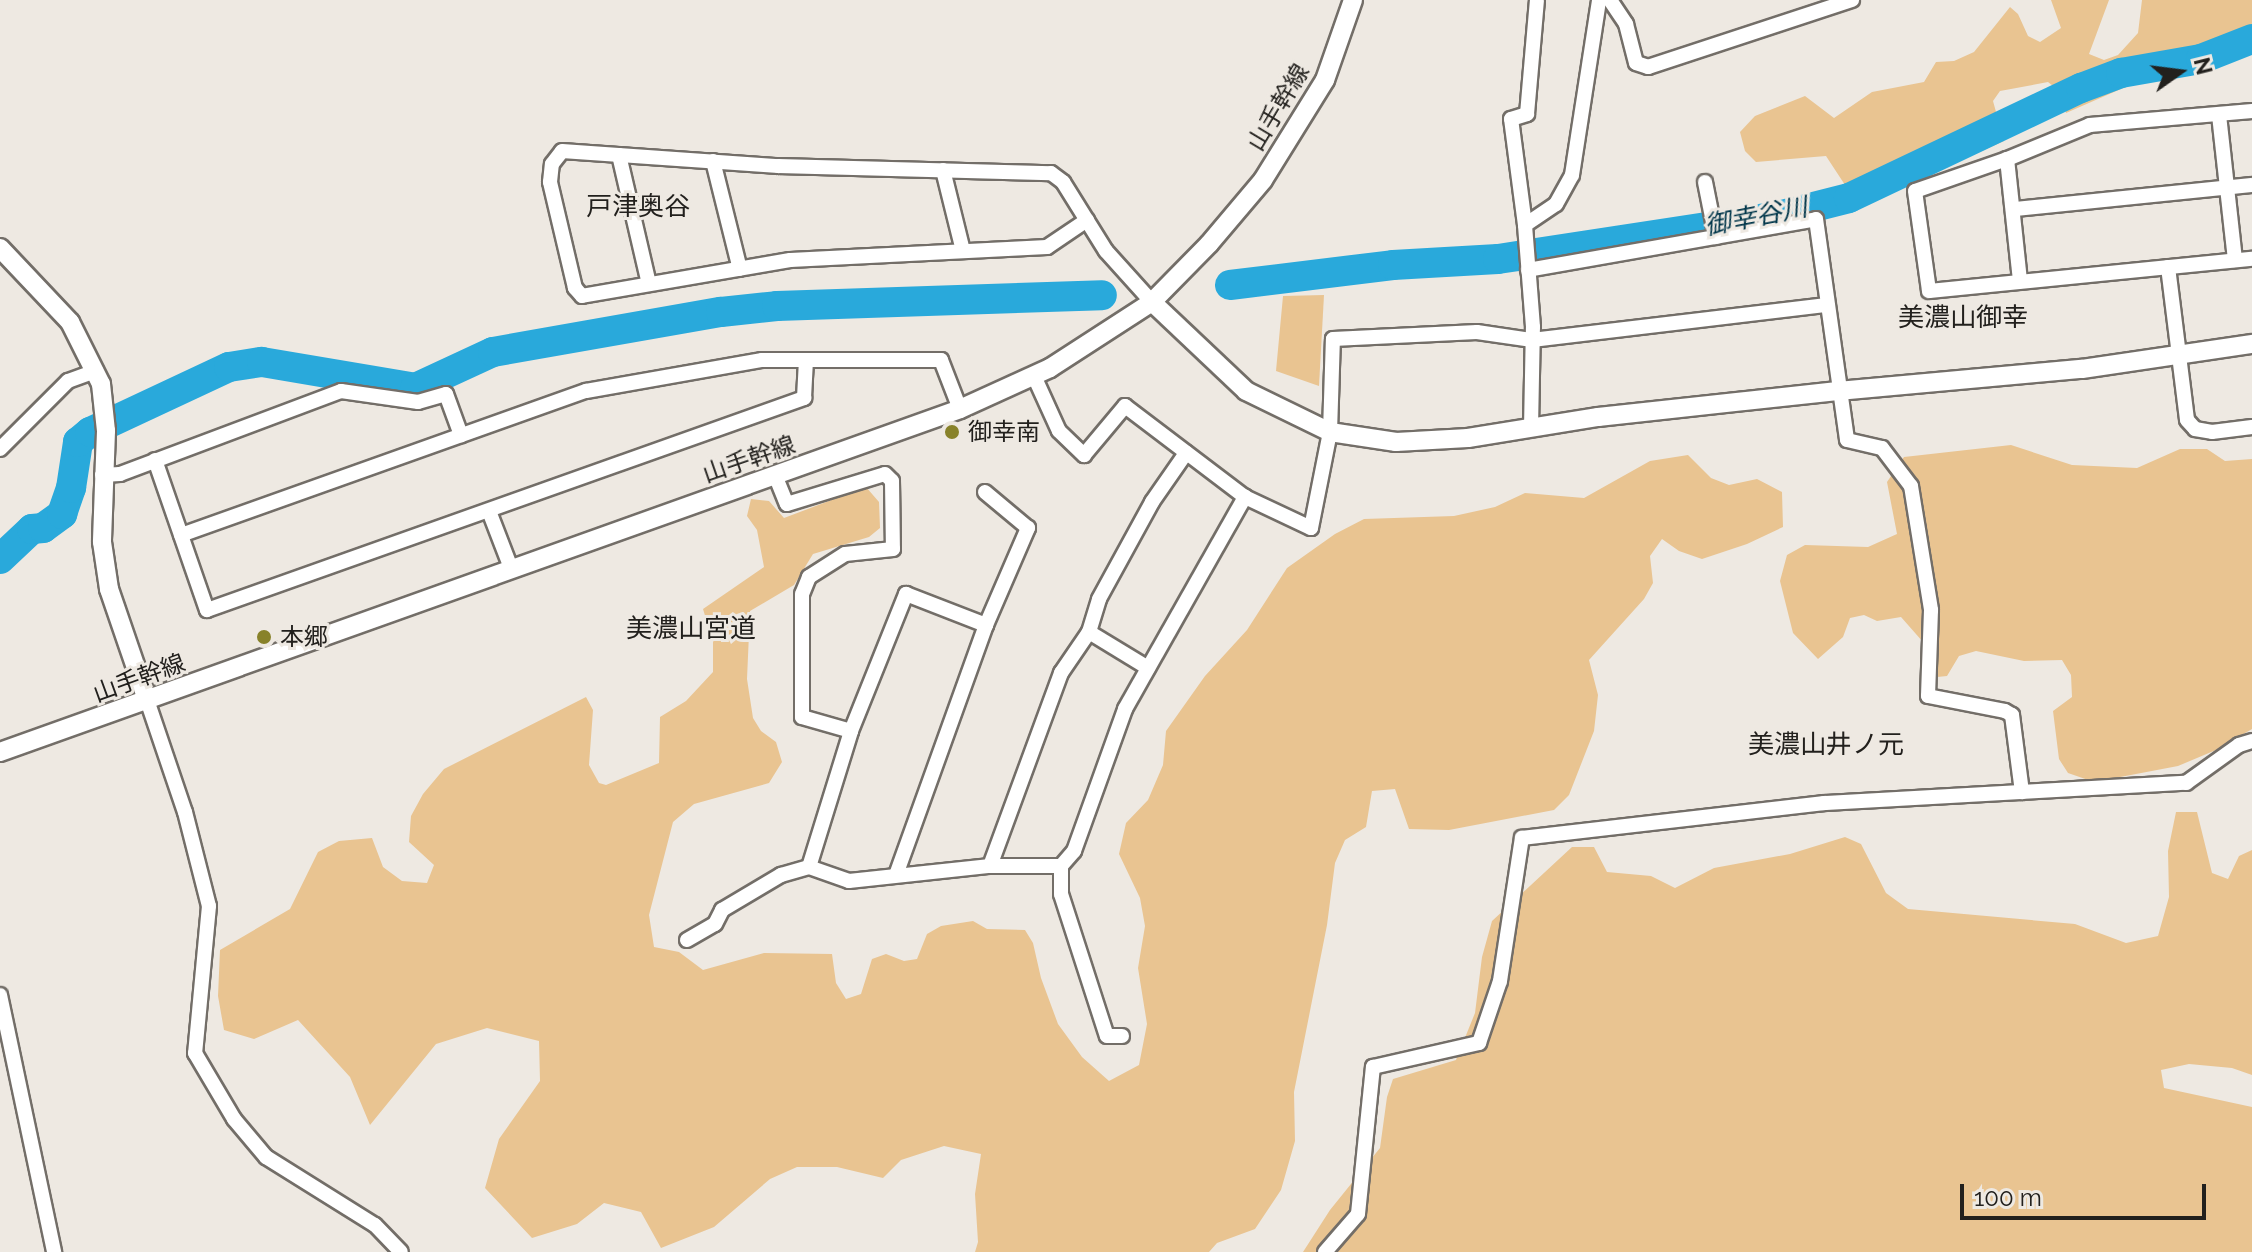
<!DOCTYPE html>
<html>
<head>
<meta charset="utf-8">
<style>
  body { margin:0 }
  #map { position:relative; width:2252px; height:1252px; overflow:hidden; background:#eee9e2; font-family:Raleway,"Noto Sans JP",sans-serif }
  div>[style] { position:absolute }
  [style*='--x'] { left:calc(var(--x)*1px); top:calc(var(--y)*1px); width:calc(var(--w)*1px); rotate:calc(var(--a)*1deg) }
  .green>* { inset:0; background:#e9c491 }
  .river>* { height:30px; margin:-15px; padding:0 15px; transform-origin:15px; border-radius:15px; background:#29a9db }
  .roads { filter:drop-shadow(2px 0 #736e68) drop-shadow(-2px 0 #736e68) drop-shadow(0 2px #736e68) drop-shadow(0 -2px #736e68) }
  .street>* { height:14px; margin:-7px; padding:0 7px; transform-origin:7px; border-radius:7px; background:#fff }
  .secondary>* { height:18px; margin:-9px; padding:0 9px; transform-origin:9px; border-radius:9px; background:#fff }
  .dots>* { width:22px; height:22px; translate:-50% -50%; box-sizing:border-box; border:4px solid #eee9e2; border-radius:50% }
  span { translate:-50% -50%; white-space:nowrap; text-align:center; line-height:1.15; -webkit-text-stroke:6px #eee9e2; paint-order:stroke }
  .street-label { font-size:24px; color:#22201d }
  .poi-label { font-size:24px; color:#22201d }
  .left { translate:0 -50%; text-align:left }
  .neighbourhood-label { font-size:26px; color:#22201d }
  .water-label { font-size:26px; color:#00364a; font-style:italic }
  .north { position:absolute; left:2140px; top:32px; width:80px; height:80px; -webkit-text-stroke:6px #eee9e2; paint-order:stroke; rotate:76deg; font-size:22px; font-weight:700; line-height:32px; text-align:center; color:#22201d }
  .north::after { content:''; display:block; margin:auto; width:28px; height:36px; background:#22201d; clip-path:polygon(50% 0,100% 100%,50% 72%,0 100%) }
  .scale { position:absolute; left:1960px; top:1184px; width:246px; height:36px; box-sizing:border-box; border:4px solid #22201d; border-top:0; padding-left:10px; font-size:24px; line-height:28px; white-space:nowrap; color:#22201d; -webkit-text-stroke:6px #eee9e2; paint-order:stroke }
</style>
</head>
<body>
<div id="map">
  <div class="green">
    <i style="clip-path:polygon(2051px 0,2109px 0,2089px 54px,2104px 60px,2118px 55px,2138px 33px,2142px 0,2252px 0,2252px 28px,2164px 60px,2130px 85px,2066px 113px,2058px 90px,2048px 82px,2000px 91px,1993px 101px,2004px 141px,1937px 171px,1845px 185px,1826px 156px,1756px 162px,1745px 151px,1740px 132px,1755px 116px,1805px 96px,1834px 118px,1872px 92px,1924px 82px,1936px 62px,1954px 61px,1974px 52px,2010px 7px,2018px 14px,2028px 36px,2040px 42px,2061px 28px)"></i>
    <i style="clip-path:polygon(1324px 295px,1319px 386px,1276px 371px,1283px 296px)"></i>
    <i style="clip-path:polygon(2011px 445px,2072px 465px,2137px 468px,2180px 449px,2207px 449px,2225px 461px,2252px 459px,2252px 729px,2216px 750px,2178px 766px,2094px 782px,2068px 773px,2059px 759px,2053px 711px,2072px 697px,2071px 675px,2062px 660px,2024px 661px,1976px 651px,1959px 656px,1947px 676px,1937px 677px,1923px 642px,1901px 617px,1877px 621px,1864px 615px,1850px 618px,1843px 637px,1818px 659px,1793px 633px,1780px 581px,1787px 555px,1805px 545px,1868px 547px,1897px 534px,1887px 482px,1904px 457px)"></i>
    <i style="clip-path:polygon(1688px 455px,1711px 478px,1729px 485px,1757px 479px,1782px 492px,1783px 527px,1747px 544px,1702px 559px,1679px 551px,1662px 539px,1650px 556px,1653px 583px,1644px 599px,1589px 660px,1598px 695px,1594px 731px,1569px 795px,1554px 810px,1449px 830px,1409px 829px,1395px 789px,1372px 791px,1366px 827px,1345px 840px,1335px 863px,1327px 925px,1294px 1092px,1295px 1141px,1281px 1190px,1255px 1229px,1217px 1243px,1209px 1252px,975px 1252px,978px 1242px,975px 1194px,981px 1154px,944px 1146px,901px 1160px,883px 1178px,837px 1167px,797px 1167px,770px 1179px,714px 1227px,661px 1248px,641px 1212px,604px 1203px,577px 1224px,532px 1238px,485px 1188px,499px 1139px,540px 1081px,539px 1041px,487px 1028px,436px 1044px,370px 1125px,350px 1077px,298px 1020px,254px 1039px,224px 1030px,218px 996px,220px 950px,290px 909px,318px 852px,339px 841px,372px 838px,383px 867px,402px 881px,427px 883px,434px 865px,409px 842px,411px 816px,423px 794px,444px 769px,586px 697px,593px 710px,589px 765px,599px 783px,606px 785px,659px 763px,660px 717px,686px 701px,713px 672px,713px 642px,703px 609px,764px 567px,757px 530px,747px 516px,751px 499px,769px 501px,784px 518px,866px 487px,879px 502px,880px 528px,869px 537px,813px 554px,794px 585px,750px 611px,747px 679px,753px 718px,761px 731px,776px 742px,782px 762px,769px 783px,694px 804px,673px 822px,649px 915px,654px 947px,679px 952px,703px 970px,764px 953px,832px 954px,836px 983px,846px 999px,861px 994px,872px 959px,886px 954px,904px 961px,917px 959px,927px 934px,941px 926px,973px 921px,987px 929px,1025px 930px,1033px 943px,1041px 978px,1058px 1024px,1082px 1057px,1109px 1081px,1139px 1065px,1147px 1024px,1138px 968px,1145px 926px,1140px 898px,1119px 854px,1126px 823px,1148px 800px,1163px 765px,1166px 731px,1205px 676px,1247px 630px,1287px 568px,1335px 534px,1364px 519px,1454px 516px,1495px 507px,1525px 493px,1584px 498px,1650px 461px)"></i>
    <i style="clip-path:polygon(2176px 812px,2197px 812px,2212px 873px,2228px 879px,2239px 856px,2252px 850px,2252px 1075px,2232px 1068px,2189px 1064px,2161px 1070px,2164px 1088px,2252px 1107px,2252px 1252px,1303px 1252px,1330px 1210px,1380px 1148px,1387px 1097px,1393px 1079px,1456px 1060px,1475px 1013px,1482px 957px,1492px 921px,1572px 847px,1594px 847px,1607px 872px,1651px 876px,1675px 888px,1714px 868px,1790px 854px,1845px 837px,1861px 844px,1886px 893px,1908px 909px,2075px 924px,2126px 943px,2158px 936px,2169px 897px,2168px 851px)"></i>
  </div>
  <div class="river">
    <i style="--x:1230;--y:285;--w:164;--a:-7"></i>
    <i style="--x:1393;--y:265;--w:105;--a:-3.3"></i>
    <i style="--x:1498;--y:259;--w:279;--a:-8.7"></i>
    <i style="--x:1774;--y:217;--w:77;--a:-14.2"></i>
    <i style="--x:1849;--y:198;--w:257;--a:-25.4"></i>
    <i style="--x:2081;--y:88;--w:43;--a:-20.6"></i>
    <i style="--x:2121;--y:73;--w:81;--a:-9.9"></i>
    <i style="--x:2201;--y:59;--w:55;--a:-21.4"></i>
    <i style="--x:0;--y:559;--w:44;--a:-43.2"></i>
    <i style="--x:32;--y:529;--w:11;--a:-5"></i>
    <i style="--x:43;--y:528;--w:24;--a:-36"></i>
    <i style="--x:62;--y:514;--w:28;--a:-71"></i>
    <i style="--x:71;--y:488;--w:47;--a:-81.3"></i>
    <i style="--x:78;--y:442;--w:16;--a:-40"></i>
    <i style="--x:90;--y:432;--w:153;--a:-25.1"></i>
    <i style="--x:229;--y:367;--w:33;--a:-9"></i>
    <i style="--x:262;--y:362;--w:155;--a:9.6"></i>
    <i style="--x:415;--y:388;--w:86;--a:-24.8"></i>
    <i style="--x:493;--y:352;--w:231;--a:-10"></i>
    <i style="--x:721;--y:312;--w:56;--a:-6.1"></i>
    <i style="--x:777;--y:306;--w:325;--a:-1.9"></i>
  </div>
  <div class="roads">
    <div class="street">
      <i style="--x:1610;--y:0;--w:29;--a:56"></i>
      <i style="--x:1626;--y:24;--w:40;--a:75.6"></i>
      <i style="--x:1636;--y:63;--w:13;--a:18"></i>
      <i style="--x:1648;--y:67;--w:215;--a:-18.2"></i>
      <i style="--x:2252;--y:111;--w:163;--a:175.1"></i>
      <i style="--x:2090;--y:125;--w:90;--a:157.7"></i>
      <i style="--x:2007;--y:159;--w:97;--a:160.8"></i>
      <i style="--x:1915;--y:191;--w:101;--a:82"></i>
      <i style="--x:1929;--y:291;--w:325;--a:-5.7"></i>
      <i style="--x:2219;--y:115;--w:146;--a:83.7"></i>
      <i style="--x:619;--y:155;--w:132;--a:76.9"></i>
      <i style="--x:2007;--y:159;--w:123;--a:83.9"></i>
      <i style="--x:713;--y:161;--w:111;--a:76"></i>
      <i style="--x:943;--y:170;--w:83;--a:76.1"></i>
      <i style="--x:1705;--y:182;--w:56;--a:78.7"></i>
      <i style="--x:2015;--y:209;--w:238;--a:-5.8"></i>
      <i style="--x:1087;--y:220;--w:48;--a:146"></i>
      <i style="--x:1047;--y:247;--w:257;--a:177.1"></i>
      <i style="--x:790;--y:260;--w:211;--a:170.2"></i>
      <i style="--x:582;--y:296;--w:11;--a:-131"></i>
      <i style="--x:575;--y:288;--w:109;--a:-103.3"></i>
      <i style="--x:550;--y:182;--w:18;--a:-84"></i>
      <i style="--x:552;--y:164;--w:16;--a:-52"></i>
      <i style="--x:562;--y:151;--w:217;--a:4"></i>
      <i style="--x:778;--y:166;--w:273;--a:1.5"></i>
      <i style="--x:1051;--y:173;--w:15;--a:37"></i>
      <i style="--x:1063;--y:182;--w:81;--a:58.1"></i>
      <i style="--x:1106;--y:251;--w:69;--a:48"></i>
      <i style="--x:1525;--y:225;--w:107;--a:-97.5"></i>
      <i style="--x:1511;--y:119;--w:17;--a:-17"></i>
      <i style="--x:1527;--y:114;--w:114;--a:-85"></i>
      <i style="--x:2168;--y:267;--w:154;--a:82.9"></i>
      <i style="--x:2187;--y:420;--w:12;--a:48"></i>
      <i style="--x:2195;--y:429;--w:17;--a:10"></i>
      <i style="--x:2212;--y:432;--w:40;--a:-7.1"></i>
      <i style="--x:1528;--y:270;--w:292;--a:-10"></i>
      <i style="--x:1816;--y:219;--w:223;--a:82"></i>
      <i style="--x:1847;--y:440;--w:36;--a:13"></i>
      <i style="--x:1882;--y:448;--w:48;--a:52.7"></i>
      <i style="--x:1911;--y:486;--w:126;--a:80.8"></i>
      <i style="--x:1931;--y:610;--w:86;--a:92"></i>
      <i style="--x:1928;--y:696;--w:78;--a:11"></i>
      <i style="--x:2005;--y:711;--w:8;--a:30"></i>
      <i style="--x:2012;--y:715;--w:78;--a:82.6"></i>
      <i style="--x:1034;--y:376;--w:60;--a:65.6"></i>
      <i style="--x:1059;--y:431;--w:35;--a:44"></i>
      <i style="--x:1084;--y:455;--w:64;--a:-50.1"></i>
      <i style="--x:1125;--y:406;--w:151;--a:37.2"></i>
      <i style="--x:1245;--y:497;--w:73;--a:25.2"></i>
      <i style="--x:1311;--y:528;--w:98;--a:-78.8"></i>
      <i style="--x:1330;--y:432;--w:93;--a:-88.2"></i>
      <i style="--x:1333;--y:339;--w:144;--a:-2.8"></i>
      <i style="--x:1477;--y:332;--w:56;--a:8.3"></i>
      <i style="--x:1532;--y:340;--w:297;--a:-6.8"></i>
      <i style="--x:1531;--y:428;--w:101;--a:-88.9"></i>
      <i style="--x:1533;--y:327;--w:102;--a:-94.5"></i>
      <i style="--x:1525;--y:225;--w:37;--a:-34"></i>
      <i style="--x:1556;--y:204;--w:33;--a:-61"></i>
      <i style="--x:1572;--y:175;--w:177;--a:-81.2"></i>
      <i style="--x:0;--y:449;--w:96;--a:-45"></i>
      <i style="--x:68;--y:381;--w:30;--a:-20"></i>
      <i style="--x:155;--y:460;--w:159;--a:70.9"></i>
      <i style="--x:207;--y:610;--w:634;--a:-19.55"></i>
      <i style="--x:804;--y:398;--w:38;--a:-87"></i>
      <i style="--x:102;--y:475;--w:18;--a:-3"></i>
      <i style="--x:120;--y:474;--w:236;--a:-20.6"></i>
      <i style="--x:341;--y:391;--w:78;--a:8.1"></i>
      <i style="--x:418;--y:402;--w:29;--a:-16"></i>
      <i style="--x:446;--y:394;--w:44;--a:69.9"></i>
      <i style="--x:775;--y:475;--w:31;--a:68"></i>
      <i style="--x:787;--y:504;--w:102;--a:-17"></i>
      <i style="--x:885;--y:474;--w:10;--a:45"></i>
      <i style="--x:892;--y:481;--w:68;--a:89.2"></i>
      <i style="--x:893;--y:549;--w:48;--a:174.1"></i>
      <i style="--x:845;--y:554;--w:43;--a:147.4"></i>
      <i style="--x:809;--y:577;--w:18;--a:112"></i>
      <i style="--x:802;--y:594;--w:123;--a:90"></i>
      <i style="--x:802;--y:717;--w:51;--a:15.9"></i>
      <i style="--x:489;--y:511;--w:61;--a:68.9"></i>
      <i style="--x:181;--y:535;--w:430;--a:-19.6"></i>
      <i style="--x:586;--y:391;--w:179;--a:-10"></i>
      <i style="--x:762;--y:360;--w:179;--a:0"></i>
      <i style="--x:941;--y:360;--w:53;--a:68.8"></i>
      <i style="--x:1089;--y:632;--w:69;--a:31.4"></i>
      <i style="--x:147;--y:700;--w:118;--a:71.3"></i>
      <i style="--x:185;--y:812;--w:97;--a:75.7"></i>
      <i style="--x:209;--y:906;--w:148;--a:95.4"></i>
      <i style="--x:195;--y:1053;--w:77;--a:59.4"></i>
      <i style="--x:234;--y:1119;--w:50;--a:49.9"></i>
      <i style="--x:266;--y:1157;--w:128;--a:32"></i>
      <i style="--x:375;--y:1225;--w:37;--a:46"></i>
      <i style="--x:990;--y:866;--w:206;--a:-69.8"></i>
      <i style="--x:1061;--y:673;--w:50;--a:-55.7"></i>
      <i style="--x:1089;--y:632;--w:34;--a:-73"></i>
      <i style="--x:1099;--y:599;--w:111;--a:-61.3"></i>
      <i style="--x:1152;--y:502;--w:60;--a:-55.2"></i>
      <i style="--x:1061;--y:866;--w:20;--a:-49"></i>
      <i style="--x:1074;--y:851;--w:151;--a:-70.2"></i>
      <i style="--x:1125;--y:709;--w:244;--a:-60.5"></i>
      <i style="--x:809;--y:867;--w:142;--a:-72.8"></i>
      <i style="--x:851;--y:731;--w:148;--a:-68.1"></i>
      <i style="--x:906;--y:594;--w:86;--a:21.2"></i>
      <i style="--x:896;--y:875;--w:266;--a:-70.2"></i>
      <i style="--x:986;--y:625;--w:106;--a:-66.6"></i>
      <i style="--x:1028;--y:528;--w:56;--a:-140.1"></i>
      <i style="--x:687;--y:940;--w:32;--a:-30"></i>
      <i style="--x:715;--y:924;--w:16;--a:-63"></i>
      <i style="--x:722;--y:910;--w:69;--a:-30.7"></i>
      <i style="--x:781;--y:875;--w:29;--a:-16"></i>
      <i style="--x:809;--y:867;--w:42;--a:19.3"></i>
      <i style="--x:849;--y:881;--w:142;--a:-6.1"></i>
      <i style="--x:990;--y:866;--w:71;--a:0"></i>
      <i style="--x:1061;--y:866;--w:28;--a:90"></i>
      <i style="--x:1061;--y:894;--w:149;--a:72.1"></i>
      <i style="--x:1107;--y:1036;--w:15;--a:0"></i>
      <i style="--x:0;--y:995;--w:263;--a:78.1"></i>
      <i style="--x:1325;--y:1252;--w:50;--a:-49"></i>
      <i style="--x:1358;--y:1214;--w:148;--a:-84.2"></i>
      <i style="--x:1373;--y:1067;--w:109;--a:-12.8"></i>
      <i style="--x:1479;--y:1043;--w:65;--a:-71.3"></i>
      <i style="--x:1500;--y:981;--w:145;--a:-81.3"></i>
      <i style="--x:1522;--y:838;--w:304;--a:-6.6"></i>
      <i style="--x:1824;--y:803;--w:363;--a:-3.2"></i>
      <i style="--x:2186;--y:783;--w:65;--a:-35.6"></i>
      <i style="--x:2239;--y:745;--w:14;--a:-17"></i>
    </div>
    <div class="secondary">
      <i style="--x:0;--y:248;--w:102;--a:46.6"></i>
      <i style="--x:70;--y:322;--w:69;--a:63.4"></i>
      <i style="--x:101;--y:384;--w:47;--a:83.9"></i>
      <i style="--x:106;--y:431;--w:111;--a:92.1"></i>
      <i style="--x:102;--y:542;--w:48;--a:81.5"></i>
      <i style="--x:109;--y:589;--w:117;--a:71.1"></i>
      <i style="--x:1152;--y:302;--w:129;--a:43.4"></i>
      <i style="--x:1246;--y:391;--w:93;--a:26"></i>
      <i style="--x:1330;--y:432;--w:67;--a:8.6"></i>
      <i style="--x:1396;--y:442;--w:72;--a:-3.2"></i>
      <i style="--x:1468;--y:438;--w:132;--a:-9.2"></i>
      <i style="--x:1598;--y:417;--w:241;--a:-6.2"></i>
      <i style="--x:1838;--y:391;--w:245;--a:-5.2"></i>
      <i style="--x:2082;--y:369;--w:172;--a:-8.4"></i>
      <i style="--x:0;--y:752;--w:1019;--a:-19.66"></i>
      <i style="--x:960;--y:409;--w:99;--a:-24.5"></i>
      <i style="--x:1050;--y:368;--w:121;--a:-32.9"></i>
      <i style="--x:1152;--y:302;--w:81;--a:-45.5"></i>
      <i style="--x:1209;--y:244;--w:84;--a:-49.8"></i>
      <i style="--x:1263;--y:180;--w:118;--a:-58.2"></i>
      <i style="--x:1325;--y:80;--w:85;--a:-70.7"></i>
    </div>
  </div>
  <div class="dots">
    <i style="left:952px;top:432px;background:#88822a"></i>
    <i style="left:264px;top:637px;background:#88822a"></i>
  </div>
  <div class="street-label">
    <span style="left:1278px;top:107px;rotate:-59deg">山手幹線</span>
    <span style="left:749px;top:459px;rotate:-19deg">山手幹線</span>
    <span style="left:139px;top:678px;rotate:-20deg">山手幹線</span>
  </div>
  <div class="poi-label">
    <span class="left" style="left:968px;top:432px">御幸南</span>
    <span class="left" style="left:280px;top:637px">本郷</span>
  </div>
  <div class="neighbourhood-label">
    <span style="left:638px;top:207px">戸津奥谷</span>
    <span style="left:1963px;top:318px">美濃山御幸</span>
    <span style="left:691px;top:629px">美濃山宮道</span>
    <span style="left:1826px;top:745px">美濃山井ノ元</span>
  </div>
  <div class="water-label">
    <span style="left:1756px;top:217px;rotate:-11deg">御幸谷川</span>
  </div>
  <div class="north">N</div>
  <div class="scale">100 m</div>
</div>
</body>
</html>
